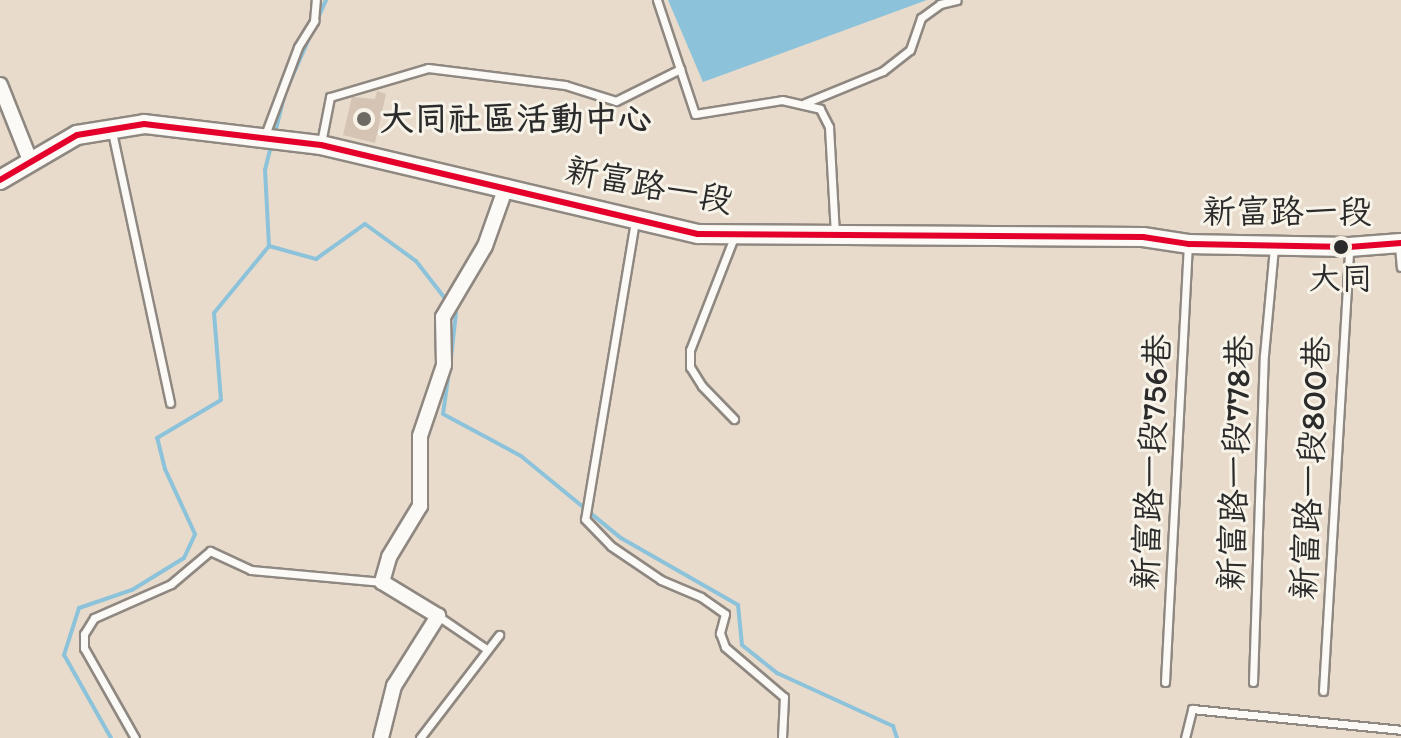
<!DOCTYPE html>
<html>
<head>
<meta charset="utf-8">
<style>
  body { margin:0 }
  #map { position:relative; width:1401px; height:738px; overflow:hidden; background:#e8dbcc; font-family:Itim,"LXGW WenKai TC",sans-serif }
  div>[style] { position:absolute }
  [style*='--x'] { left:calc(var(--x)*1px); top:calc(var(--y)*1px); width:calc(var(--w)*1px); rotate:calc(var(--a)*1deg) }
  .water>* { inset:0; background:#8cc3da }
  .stream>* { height:4px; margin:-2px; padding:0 2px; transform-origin:2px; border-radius:2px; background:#8cc3da }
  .building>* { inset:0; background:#d5c4b4 }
  .roads { filter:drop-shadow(2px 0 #8f8881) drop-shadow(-2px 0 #8f8881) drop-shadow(0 2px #8f8881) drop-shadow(0 -2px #8f8881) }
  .service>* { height:7px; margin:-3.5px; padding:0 3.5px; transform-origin:3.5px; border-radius:3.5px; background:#fcfaf7 }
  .minor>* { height:14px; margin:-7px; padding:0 7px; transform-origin:7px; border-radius:7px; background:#fcfaf7 }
  .tertiary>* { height:18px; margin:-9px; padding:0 9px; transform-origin:9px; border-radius:9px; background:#fcfaf7 }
  .bus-1>* { height:6px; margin:-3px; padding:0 3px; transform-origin:3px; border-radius:3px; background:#e4002b }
  .dots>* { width:22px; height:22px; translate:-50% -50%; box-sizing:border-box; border:4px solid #f7f3e8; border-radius:50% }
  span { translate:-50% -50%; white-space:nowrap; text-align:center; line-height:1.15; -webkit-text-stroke:6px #f7f3e8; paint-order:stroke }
  .bus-label { font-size:32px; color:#2b2b2b }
  .poi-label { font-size:34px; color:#2b2b2b; font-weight:700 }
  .left { translate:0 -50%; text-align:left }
  .street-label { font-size:34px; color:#2b2b2b }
</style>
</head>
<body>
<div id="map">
  <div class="water">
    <i style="clip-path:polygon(668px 0,927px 0,703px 82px)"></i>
  </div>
  <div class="stream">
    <i style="--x:275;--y:133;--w:41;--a:-76"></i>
    <i style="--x:285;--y:93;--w:102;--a:-66.2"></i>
    <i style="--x:269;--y:246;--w:49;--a:15.5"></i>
    <i style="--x:316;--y:259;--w:60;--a:-35.5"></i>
    <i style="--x:365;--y:224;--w:63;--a:36"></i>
    <i style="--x:416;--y:261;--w:51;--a:52.2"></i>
    <i style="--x:451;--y:358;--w:45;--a:-83.7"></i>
    <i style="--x:456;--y:313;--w:6;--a:-129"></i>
    <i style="--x:449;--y:371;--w:43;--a:97.9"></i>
    <i style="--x:443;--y:414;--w:89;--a:28.3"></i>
    <i style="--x:521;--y:456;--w:129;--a:39.4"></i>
    <i style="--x:621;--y:538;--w:135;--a:29.8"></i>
    <i style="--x:738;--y:605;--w:40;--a:84.3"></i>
    <i style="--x:742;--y:645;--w:45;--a:38.7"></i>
    <i style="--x:777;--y:673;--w:128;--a:24.6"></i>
    <i style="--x:893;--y:726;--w:13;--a:72"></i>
    <i style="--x:111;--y:738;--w:95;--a:-119.5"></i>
    <i style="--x:64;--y:655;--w:49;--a:-72.3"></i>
    <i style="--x:79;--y:608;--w:56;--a:-18.8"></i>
    <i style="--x:132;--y:590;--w:61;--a:-31.6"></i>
    <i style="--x:184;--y:558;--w:26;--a:-65"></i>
    <i style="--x:195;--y:534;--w:72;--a:-114.8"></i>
    <i style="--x:165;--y:469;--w:32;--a:-104"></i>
    <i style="--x:157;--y:438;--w:74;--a:-30.7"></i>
    <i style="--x:221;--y:400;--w:87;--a:-94.6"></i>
    <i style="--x:214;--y:313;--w:87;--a:-50.6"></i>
    <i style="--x:269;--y:246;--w:76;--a:-93"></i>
    <i style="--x:265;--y:170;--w:25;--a:-76"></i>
  </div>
  <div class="building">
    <i style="clip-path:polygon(377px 91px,386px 94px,375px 143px,343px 135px,352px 97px,375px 99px)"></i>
  </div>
  <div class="roads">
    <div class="service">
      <i style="--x:657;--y:0;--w:120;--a:71.6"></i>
      <i style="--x:695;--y:114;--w:88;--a:-9.1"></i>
      <i style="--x:782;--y:100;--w:39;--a:13"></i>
      <i style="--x:820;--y:109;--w:20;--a:63"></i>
      <i style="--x:829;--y:127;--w:106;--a:86.8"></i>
      <i style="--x:805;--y:103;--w:84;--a:-22.3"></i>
      <i style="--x:883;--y:71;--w:34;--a:-38"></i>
      <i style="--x:910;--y:50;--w:34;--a:-71"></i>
      <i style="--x:921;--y:18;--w:24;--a:-36"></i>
      <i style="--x:940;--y:4;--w:17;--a:-13"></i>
      <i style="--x:112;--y:132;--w:277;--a:77.9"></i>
      <i style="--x:265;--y:135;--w:94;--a:-69.4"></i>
      <i style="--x:298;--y:47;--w:31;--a:-58"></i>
      <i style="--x:314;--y:21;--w:21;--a:-85"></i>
      <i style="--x:321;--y:143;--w:47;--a:-78.9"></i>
      <i style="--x:330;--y:97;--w:102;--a:-16.5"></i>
      <i style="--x:428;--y:68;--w:138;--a:7.1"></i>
      <i style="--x:565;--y:85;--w:53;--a:17.4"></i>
      <i style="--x:616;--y:101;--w:72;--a:-26.6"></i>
      <i style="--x:635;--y:221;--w:302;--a:99.5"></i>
      <i style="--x:585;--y:519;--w:37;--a:46"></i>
      <i style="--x:611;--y:546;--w:60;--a:34.2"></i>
      <i style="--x:661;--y:580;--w:43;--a:23"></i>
      <i style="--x:701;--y:597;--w:29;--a:35"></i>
      <i style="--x:725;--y:614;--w:20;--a:105"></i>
      <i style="--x:720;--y:633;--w:15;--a:70"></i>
      <i style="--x:725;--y:647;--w:77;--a:40.3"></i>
      <i style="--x:784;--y:697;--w:41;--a:92.8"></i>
      <i style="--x:1399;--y:246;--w:21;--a:85"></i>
      <i style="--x:734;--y:419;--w:46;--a:-134.1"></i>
      <i style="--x:702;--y:386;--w:22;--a:-122"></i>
      <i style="--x:690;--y:367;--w:17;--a:-90"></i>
      <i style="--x:690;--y:350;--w:121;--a:-68.7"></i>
      <i style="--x:438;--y:616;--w:57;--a:34.2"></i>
      <i style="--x:1165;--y:682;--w:436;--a:-87"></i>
      <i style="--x:1253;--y:682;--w:327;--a:-88.1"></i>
      <i style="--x:1264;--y:355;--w:107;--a:-84.7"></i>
      <i style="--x:1323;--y:691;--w:443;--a:-86.6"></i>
      <i style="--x:135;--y:738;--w:103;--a:-119.5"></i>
      <i style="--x:84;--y:648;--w:14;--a:-90"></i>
      <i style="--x:84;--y:634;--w:19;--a:-58"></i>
      <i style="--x:94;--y:618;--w:84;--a:-23.8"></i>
      <i style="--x:171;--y:584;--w:51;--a:-40.2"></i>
      <i style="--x:210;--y:551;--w:45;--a:24.9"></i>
      <i style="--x:251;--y:570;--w:132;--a:5.2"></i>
      <i style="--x:420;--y:738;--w:130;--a:-52.5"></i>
      <i style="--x:1185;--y:738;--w:30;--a:-76"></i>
      <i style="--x:1192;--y:709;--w:210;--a:5.7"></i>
    </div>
    <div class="minor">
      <i style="--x:0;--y:85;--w:79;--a:68.3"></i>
      <i style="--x:381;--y:738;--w:54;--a:-76"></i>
      <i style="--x:394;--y:686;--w:83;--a:-57.8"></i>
      <i style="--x:438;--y:616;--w:66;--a:-148.7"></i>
      <i style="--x:382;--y:582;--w:26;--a:-74"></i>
      <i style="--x:389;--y:557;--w:60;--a:-58.7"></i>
      <i style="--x:420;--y:506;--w:70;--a:-90"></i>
      <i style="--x:420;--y:436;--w:75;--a:-71.3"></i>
      <i style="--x:444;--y:365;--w:48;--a:-91.2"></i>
      <i style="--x:443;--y:317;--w:82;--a:-59.4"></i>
      <i style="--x:485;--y:246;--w:63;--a:-70.4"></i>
    </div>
    <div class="tertiary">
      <i style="--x:0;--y:180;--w:89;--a:-30.3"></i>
      <i style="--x:77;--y:135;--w:68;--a:-9.3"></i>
      <i style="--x:144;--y:124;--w:178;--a:6.8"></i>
      <i style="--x:321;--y:145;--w:387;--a:13.3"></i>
      <i style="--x:698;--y:234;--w:445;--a:0.4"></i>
      <i style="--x:1143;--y:237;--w:47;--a:8.7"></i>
      <i style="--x:1189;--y:244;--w:160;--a:1.1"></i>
      <i style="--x:1349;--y:247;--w:52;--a:-4.4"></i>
    </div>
  </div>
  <div class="bus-1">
    <i style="--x:0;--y:180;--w:89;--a:-30.3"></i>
    <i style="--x:77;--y:135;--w:68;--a:-9.3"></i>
    <i style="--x:144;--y:124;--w:178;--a:6.8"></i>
    <i style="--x:321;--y:145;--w:387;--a:13.3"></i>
    <i style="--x:698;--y:234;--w:445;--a:0.4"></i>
    <i style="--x:1143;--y:237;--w:47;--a:8.7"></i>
    <i style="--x:1189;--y:244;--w:160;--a:1.1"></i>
    <i style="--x:1349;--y:247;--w:52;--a:-4.4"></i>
  </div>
  <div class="dots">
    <i style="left:364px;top:119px;background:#6d6963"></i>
    <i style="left:1341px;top:247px;background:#2b2b2b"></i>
  </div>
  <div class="bus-label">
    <span style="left:1341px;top:278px">大同</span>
  </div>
  <div class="poi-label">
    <span class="left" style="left:380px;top:119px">大同社區活動中心</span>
  </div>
  <div class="street-label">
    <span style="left:649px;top:185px;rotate:11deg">新富路一段</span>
    <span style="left:1287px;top:212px">新富路一段</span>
    <span style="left:1151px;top:462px;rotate:-87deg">新富路一段756巷</span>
    <span style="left:1235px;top:463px;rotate:-88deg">新富路一段778巷</span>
    <span style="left:1310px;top:468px;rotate:-87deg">新富路一段800巷</span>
  </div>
</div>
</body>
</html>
